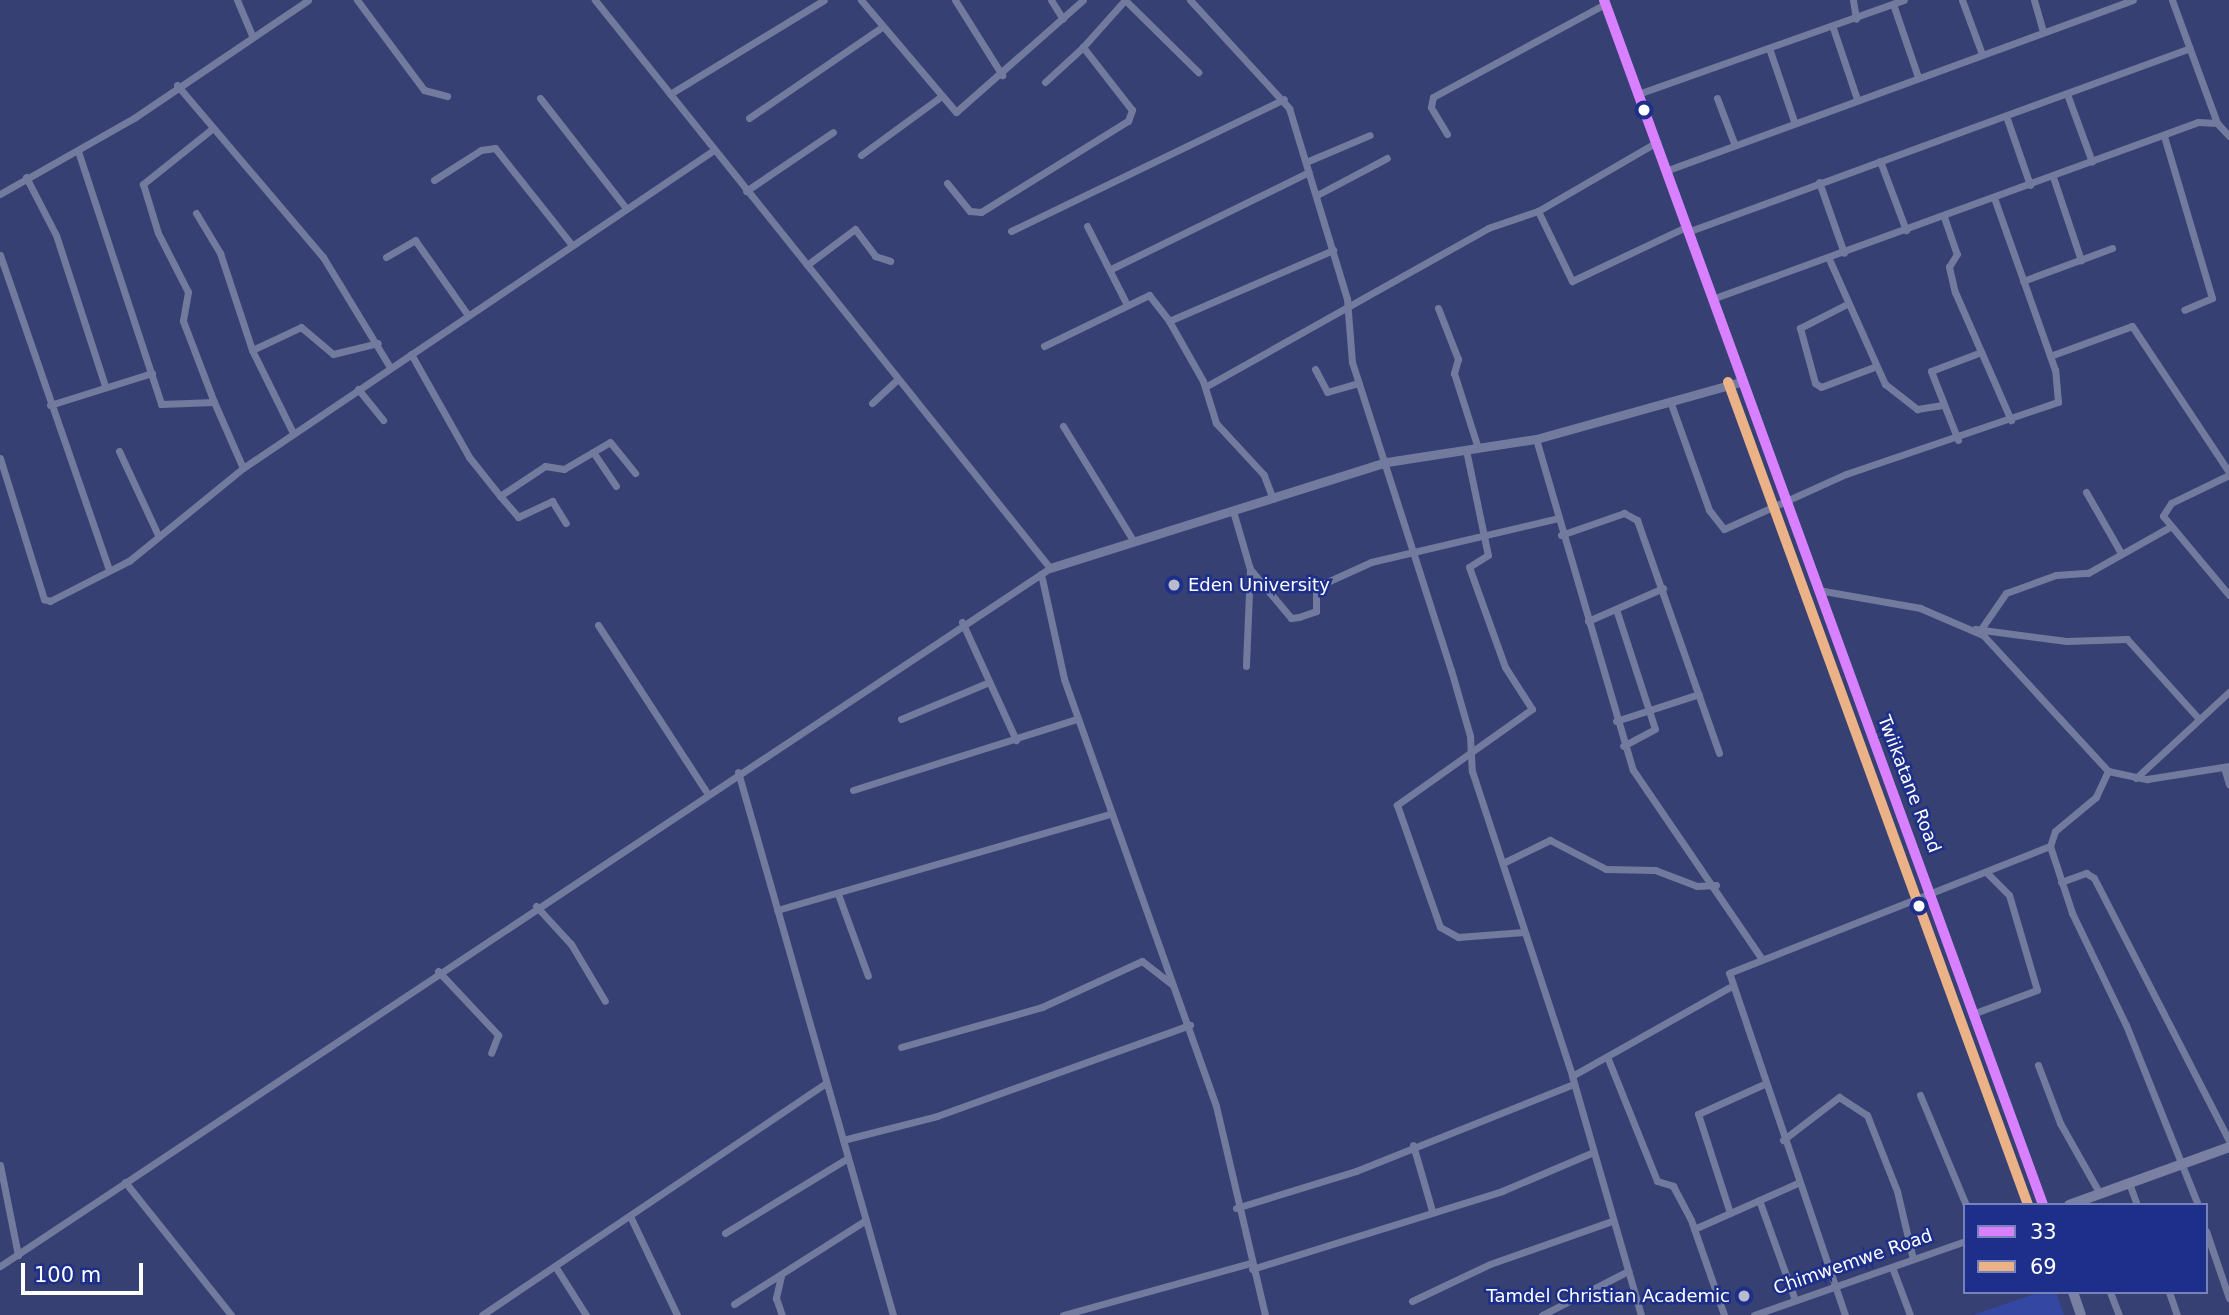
<!DOCTYPE html>
<html>
<head>
<meta charset="utf-8">
<style>
  body { margin:0 }
  #map { position:relative; width:2229px; height:1315px; overflow:hidden; background:#364072; font-family:"DejaVu Sans",sans-serif }
  div>[style] { position:absolute }
  [style*='--x'] { left:calc(var(--x)*1px); top:calc(var(--y)*1px); width:calc(var(--w)*1px); rotate:calc(var(--a)*1deg) }
  .green>* { inset:0; background:#3347a3 }
  .minor>* { height:7px; margin:-3.5px; padding:0 3.5px; transform-origin:3.5px; border-radius:3.5px; background:#727a9e }
  .tertiary>* { height:9px; margin:-4.5px; padding:0 4.5px; transform-origin:4.5px; border-radius:4.5px; background:#727a9e }
  .secondary>* { height:10px; margin:-5px; padding:0 5px; transform-origin:5px; border-radius:5px; background:#7980a2 }
  .bus-1>* { height:10px; margin:-5px; padding:0 5px; transform-origin:5px; border-radius:5px; background:#d880ff }
  .bus-2>* { height:10px; margin:-5px; padding:0 5px; transform-origin:5px; border-radius:5px; background:#ebb288 }
  .dots>* { width:19px; height:19px; translate:-50% -50%; box-sizing:border-box; border:4px solid #1d2f8b; border-radius:50% }
  span { translate:-50% -50%; white-space:nowrap; text-align:center; line-height:1.15; -webkit-text-stroke:5px #1d2f8b; paint-order:stroke }
  .poi-label { font-size:18px; color:#fff }
  .left { translate:0 -50%; text-align:left }
  .right { translate:-100% -50%; text-align:right }
  .street-label { font-size:18px; color:#fff }
  .legend { position:absolute; left:1963px; top:1203px; width:245px; height:91px; box-sizing:border-box; background:#1d2f8b; border:2px solid #7782b9; margin:0; padding:9px 12px; list-style:none; font-size:21px; color:#fff }
  .legend li { display:flex; align-items:center; gap:14px; height:35px }
  .legend b { width:35px; border:2px solid #7782b9 }
  .scale { position:absolute; left:21px; top:1263px; width:122px; height:32px; box-sizing:border-box; border:4px solid #fff; border-top:0; padding-left:9px; font-size:21px; line-height:24px; white-space:nowrap; color:#fff; -webkit-text-stroke:5px #1d2f8b; paint-order:stroke }
</style>
</head>
<body>
<div id="map">
  <div class="green">
    <i style="clip-path:polygon(2040px 1292px,2056px 1292px,2064px 1315px,1973px 1315px)"></i>
  </div>
  <div class="minor">
    <i style="--x:237;--y:0;--w:38;--a:67"></i>
    <i style="--x:357;--y:0;--w:112;--a:53.3"></i>
    <i style="--x:424;--y:90;--w:24;--a:15"></i>
    <i style="--x:861;--y:0;--w:147;--a:49.7"></i>
    <i style="--x:956;--y:112;--w:169;--a:-41.4"></i>
    <i style="--x:955;--y:0;--w:89;--a:57.9"></i>
    <i style="--x:1051;--y:0;--w:22;--a:58"></i>
    <i style="--x:1125;--y:0;--w:103;--a:44.6"></i>
    <i style="--x:1190;--y:0;--w:147;--a:47.5"></i>
    <i style="--x:1289;--y:108;--w:200;--a:73.1"></i>
    <i style="--x:1347;--y:299;--w:63;--a:85.5"></i>
    <i style="--x:1352;--y:362;--w:324;--a:72.2"></i>
    <i style="--x:1451;--y:670;--w:69;--a:73.9"></i>
    <i style="--x:1470;--y:736;--w:35;--a:87"></i>
    <i style="--x:1472;--y:771;--w:321;--a:71.8"></i>
    <i style="--x:1572;--y:1076;--w:249;--a:73.9"></i>
    <i style="--x:1853;--y:0;--w:19;--a:81"></i>
    <i style="--x:1962;--y:0;--w:58;--a:69.7"></i>
    <i style="--x:2034;--y:0;--w:33;--a:74"></i>
    <i style="--x:2172;--y:0;--w:131;--a:69.9"></i>
    <i style="--x:2217;--y:123;--w:18;--a:47"></i>
    <i style="--x:1893;--y:4;--w:77;--a:71.1"></i>
    <i style="--x:1833;--y:28;--w:75;--a:71.3"></i>
    <i style="--x:1770;--y:51;--w:74;--a:71.1"></i>
    <i style="--x:1045;--y:82;--w:52;--a:-42.6"></i>
    <i style="--x:177;--y:85;--w:226;--a:49.7"></i>
    <i style="--x:323;--y:257;--w:129;--a:58.7"></i>
    <i style="--x:670;--y:94;--w:180;--a:-31.4"></i>
    <i style="--x:1638;--y:94;--w:282;--a:-19.5"></i>
    <i style="--x:2067;--y:94;--w:72;--a:69.8"></i>
    <i style="--x:540;--y:98;--w:140;--a:52"></i>
    <i style="--x:1717;--y:98;--w:48;--a:69.3"></i>
    <i style="--x:2006;--y:116;--w:73;--a:70.8"></i>
    <i style="--x:749;--y:118;--w:161;--a:-34.4"></i>
    <i style="--x:213;--y:128;--w:90;--a:141.3"></i>
    <i style="--x:143;--y:184;--w:51;--a:73"></i>
    <i style="--x:158;--y:233;--w:66;--a:63"></i>
    <i style="--x:188;--y:292;--w:29;--a:100"></i>
    <i style="--x:183;--y:321;--w:87;--a:69.1"></i>
    <i style="--x:1447;--y:134;--w:31;--a:-121"></i>
    <i style="--x:1431;--y:107;--w:10;--a:-79"></i>
    <i style="--x:1433;--y:97;--w:196;--a:-28.4"></i>
    <i style="--x:2164;--y:136;--w:169;--a:73.5"></i>
    <i style="--x:2212;--y:298;--w:30;--a:157"></i>
    <i style="--x:1657;--y:142;--w:138;--a:149.9"></i>
    <i style="--x:1538;--y:211;--w:78;--a:64.1"></i>
    <i style="--x:1572;--y:281;--w:128;--a:-25.4"></i>
    <i style="--x:78;--y:151;--w:266;--a:71.8"></i>
    <i style="--x:161;--y:404;--w:53;--a:-2.2"></i>
    <i style="--x:214;--y:402;--w:72;--a:66.3"></i>
    <i style="--x:861;--y:155;--w:97;--a:-36.2"></i>
    <i style="--x:1880;--y:161;--w:74;--a:69.4"></i>
    <i style="--x:1306;--y:162;--w:69;--a:-22.9"></i>
    <i style="--x:1668;--y:170;--w:495;--a:-20.1"></i>
    <i style="--x:26;--y:177;--w:65;--a:62.7"></i>
    <i style="--x:56;--y:235;--w:156;--a:72"></i>
    <i style="--x:2053;--y:177;--w:88;--a:71.4"></i>
    <i style="--x:434;--y:180;--w:56;--a:-32.6"></i>
    <i style="--x:481;--y:150;--w:14;--a:-8"></i>
    <i style="--x:495;--y:148;--w:124;--a:51.6"></i>
    <i style="--x:1819;--y:182;--w:75;--a:70.6"></i>
    <i style="--x:947;--y:183;--w:36;--a:51"></i>
    <i style="--x:970;--y:211;--w:11;--a:5"></i>
    <i style="--x:981;--y:212;--w:173;--a:-31.8"></i>
    <i style="--x:1128;--y:121;--w:12;--a:-70"></i>
    <i style="--x:1132;--y:110;--w:80;--a:-127.9"></i>
    <i style="--x:1083;--y:47;--w:63;--a:-48.2"></i>
    <i style="--x:746;--y:191;--w:105;--a:-34.1"></i>
    <i style="--x:0;--y:194;--w:154;--a:-29.6"></i>
    <i style="--x:134;--y:118;--w:210;--a:-34.1"></i>
    <i style="--x:1317;--y:195;--w:79;--a:-27.9"></i>
    <i style="--x:196;--y:213;--w:47;--a:59"></i>
    <i style="--x:220;--y:253;--w:102;--a:71.7"></i>
    <i style="--x:252;--y:350;--w:93;--a:63.7"></i>
    <i style="--x:1944;--y:217;--w:39;--a:71"></i>
    <i style="--x:1957;--y:254;--w:15;--a:122"></i>
    <i style="--x:1949;--y:267;--w:26;--a:77"></i>
    <i style="--x:1955;--y:292;--w:140;--a:66.4"></i>
    <i style="--x:1087;--y:226;--w:89;--a:63.1"></i>
    <i style="--x:1011;--y:231;--w:303;--a:-25.8"></i>
    <i style="--x:1690;--y:231;--w:532;--a:-20.1"></i>
    <i style="--x:0;--y:255;--w:333;--a:70.9"></i>
    <i style="--x:386;--y:257;--w:34;--a:-30"></i>
    <i style="--x:415;--y:240;--w:92;--a:54.8"></i>
    <i style="--x:1829;--y:259;--w:137;--a:65.9"></i>
    <i style="--x:1885;--y:384;--w:41;--a:38"></i>
    <i style="--x:1917;--y:409;--w:26;--a:-9"></i>
    <i style="--x:807;--y:265;--w:60;--a:-36.9"></i>
    <i style="--x:855;--y:229;--w:34;--a:53"></i>
    <i style="--x:875;--y:256;--w:16;--a:18"></i>
    <i style="--x:1111;--y:269;--w:220;--a:-26.1"></i>
    <i style="--x:2023;--y:281;--w:95;--a:-20.3"></i>
    <i style="--x:1712;--y:299;--w:517;--a:-20.01"></i>
    <i style="--x:2198;--y:122;--w:19;--a:3"></i>
    <i style="--x:1847;--y:304;--w:53;--a:152.9"></i>
    <i style="--x:1800;--y:328;--w:57;--a:74.7"></i>
    <i style="--x:1815;--y:383;--w:7;--a:34"></i>
    <i style="--x:1821;--y:387;--w:57;--a:-20.7"></i>
    <i style="--x:1438;--y:308;--w:55;--a:68.6"></i>
    <i style="--x:1458;--y:359;--w:15;--a:106"></i>
    <i style="--x:1454;--y:373;--w:79;--a:72.3"></i>
    <i style="--x:1044;--y:346;--w:117;--a:-25.9"></i>
    <i style="--x:1149;--y:295;--w:33;--a:52"></i>
    <i style="--x:252;--y:350;--w:54;--a:-25.1"></i>
    <i style="--x:301;--y:327;--w:42;--a:40.2"></i>
    <i style="--x:333;--y:354;--w:46;--a:-13.7"></i>
    <i style="--x:411;--y:354;--w:118;--a:60.6"></i>
    <i style="--x:469;--y:457;--w:50;--a:51.5"></i>
    <i style="--x:500;--y:496;--w:54;--a:-33.7"></i>
    <i style="--x:545;--y:466;--w:19;--a:9"></i>
    <i style="--x:564;--y:469;--w:53;--a:-30.4"></i>
    <i style="--x:610;--y:442;--w:40;--a:51"></i>
    <i style="--x:2050;--y:356;--w:87;--a:-20.1"></i>
    <i style="--x:2132;--y:326;--w:175;--a:56.4"></i>
    <i style="--x:1315;--y:369;--w:26;--a:62"></i>
    <i style="--x:1327;--y:392;--w:33;--a:-16"></i>
    <i style="--x:1205;--y:387;--w:325;--a:-29.3"></i>
    <i style="--x:1488;--y:228;--w:53;--a:-18.8"></i>
    <i style="--x:358;--y:389;--w:40;--a:51"></i>
    <i style="--x:1670;--y:401;--w:116;--a:70.3"></i>
    <i style="--x:1709;--y:510;--w:24;--a:52"></i>
    <i style="--x:1724;--y:529;--w:134;--a:-24.3"></i>
    <i style="--x:1846;--y:474;--w:224;--a:-18.8"></i>
    <i style="--x:2058;--y:402;--w:32;--a:-95"></i>
    <i style="--x:2055;--y:370;--w:182;--a:-109.5"></i>
    <i style="--x:872;--y:403;--w:35;--a:-43"></i>
    <i style="--x:50;--y:405;--w:107;--a:-17.4"></i>
    <i style="--x:1063;--y:426;--w:136;--a:58.5"></i>
    <i style="--x:1536;--y:439;--w:345;--a:73.7"></i>
    <i style="--x:1633;--y:770;--w:229;--a:55.7"></i>
    <i style="--x:1958;--y:440;--w:74;--a:-111.4"></i>
    <i style="--x:1931;--y:371;--w:53;--a:-20.8"></i>
    <i style="--x:1466;--y:450;--w:107;--a:78.2"></i>
    <i style="--x:1488;--y:555;--w:22;--a:148"></i>
    <i style="--x:1469;--y:567;--w:106;--a:70.2"></i>
    <i style="--x:1505;--y:667;--w:50;--a:57.3"></i>
    <i style="--x:1532;--y:709;--w:166;--a:144.6"></i>
    <i style="--x:1397;--y:805;--w:129;--a:70.6"></i>
    <i style="--x:1440;--y:927;--w:21;--a:29"></i>
    <i style="--x:1458;--y:937;--w:66;--a:-4.3"></i>
    <i style="--x:119;--y:451;--w:93;--a:65.1"></i>
    <i style="--x:593;--y:452;--w:41;--a:55.9"></i>
    <i style="--x:0;--y:458;--w:148;--a:72.7"></i>
    <i style="--x:44;--y:599;--w:6;--a:18"></i>
    <i style="--x:50;--y:601;--w:89;--a:-26.9"></i>
    <i style="--x:129;--y:561;--w:147;--a:-39.2"></i>
    <i style="--x:243;--y:468;--w:568;--a:-34.03"></i>
    <i style="--x:2229;--y:475;--w:64;--a:154.2"></i>
    <i style="--x:2171;--y:503;--w:15;--a:122"></i>
    <i style="--x:2163;--y:516;--w:103;--a:50.1"></i>
    <i style="--x:2086;--y:492;--w:70;--a:60.2"></i>
    <i style="--x:500;--y:496;--w:28;--a:49"></i>
    <i style="--x:518;--y:517;--w:38;--a:-25"></i>
    <i style="--x:552;--y:501;--w:26;--a:58"></i>
    <i style="--x:1273;--y:499;--w:26;--a:-111"></i>
    <i style="--x:1264;--y:475;--w:71;--a:-132.7"></i>
    <i style="--x:1216;--y:423;--w:44;--a:-107.2"></i>
    <i style="--x:1203;--y:381;--w:69;--a:-119.5"></i>
    <i style="--x:1169;--y:321;--w:179;--a:-23.4"></i>
    <i style="--x:1233;--y:511;--w:60;--a:73.7"></i>
    <i style="--x:1250;--y:569;--w:97;--a:92.4"></i>
    <i style="--x:1561;--y:535;--w:67;--a:-19.2"></i>
    <i style="--x:1624;--y:513;--w:15;--a:28"></i>
    <i style="--x:1637;--y:520;--w:247;--a:70.6"></i>
    <i style="--x:1250;--y:569;--w:64;--a:50.1"></i>
    <i style="--x:1291;--y:618;--w:8;--a:-7"></i>
    <i style="--x:1299;--y:617;--w:18;--a:-19"></i>
    <i style="--x:1316;--y:611;--w:24;--a:-90"></i>
    <i style="--x:1316;--y:587;--w:60;--a:-24.4"></i>
    <i style="--x:1371;--y:562;--w:192;--a:-13.2"></i>
    <i style="--x:1041;--y:574;--w:107;--a:77.6"></i>
    <i style="--x:1064;--y:679;--w:453;--a:70.4"></i>
    <i style="--x:1216;--y:1106;--w:215;--a:76.8"></i>
    <i style="--x:1818;--y:590;--w:104;--a:10"></i>
    <i style="--x:1920;--y:608;--w:69;--a:23.2"></i>
    <i style="--x:1983;--y:635;--w:185;--a:47.4"></i>
    <i style="--x:2108;--y:771;--w:40;--a:12"></i>
    <i style="--x:2147;--y:779;--w:83;--a:-9"></i>
    <i style="--x:1616;--y:609;--w:126;--a:72"></i>
    <i style="--x:1655;--y:729;--w:36;--a:152"></i>
    <i style="--x:1588;--y:621;--w:82;--a:-23.7"></i>
    <i style="--x:962;--y:622;--w:130;--a:65.4"></i>
    <i style="--x:598;--y:625;--w:198;--a:57"></i>
    <i style="--x:1975;--y:629;--w:92;--a:7.5"></i>
    <i style="--x:2066;--y:641;--w:61;--a:-1.9"></i>
    <i style="--x:2127;--y:639;--w:108;--a:48"></i>
    <i style="--x:1981;--y:629;--w:44;--a:-55.2"></i>
    <i style="--x:2006;--y:593;--w:53;--a:-19.8"></i>
    <i style="--x:2056;--y:575;--w:32;--a:-4"></i>
    <i style="--x:2088;--y:573;--w:92;--a:-29.4"></i>
    <i style="--x:901;--y:719;--w:95;--a:-22.8"></i>
    <i style="--x:1616;--y:721;--w:87;--a:-18"></i>
    <i style="--x:2224;--y:767;--w:18;--a:74"></i>
    <i style="--x:2108;--y:771;--w:29;--a:115"></i>
    <i style="--x:2096;--y:797;--w:53;--a:140.3"></i>
    <i style="--x:2055;--y:831;--w:16;--a:108"></i>
    <i style="--x:2050;--y:846;--w:71;--a:71.8"></i>
    <i style="--x:2072;--y:913;--w:124;--a:64.3"></i>
    <i style="--x:2126;--y:1025;--w:194;--a:68.2"></i>
    <i style="--x:738;--y:772;--w:565;--a:74.07"></i>
    <i style="--x:2136;--y:778;--w:127;--a:-42.8"></i>
    <i style="--x:853;--y:790;--w:235;--a:-17.6"></i>
    <i style="--x:1505;--y:862;--w:50;--a:-26.1"></i>
    <i style="--x:1550;--y:840;--w:63;--a:27.4"></i>
    <i style="--x:1606;--y:869;--w:49;--a:1.2"></i>
    <i style="--x:1655;--y:870;--w:45;--a:20.9"></i>
    <i style="--x:1697;--y:886;--w:19;--a:-3"></i>
    <i style="--x:2061;--y:882;--w:27;--a:-20"></i>
    <i style="--x:2086;--y:873;--w:9;--a:32"></i>
    <i style="--x:2094;--y:878;--w:296;--a:62.8"></i>
    <i style="--x:838;--y:894;--w:87;--a:69.9"></i>
    <i style="--x:536;--y:906;--w:52;--a:47.4"></i>
    <i style="--x:571;--y:944;--w:66;--a:59.2"></i>
    <i style="--x:777;--y:910;--w:346;--a:-16.1"></i>
    <i style="--x:438;--y:971;--w:88;--a:46.8"></i>
    <i style="--x:498;--y:1035;--w:19;--a:111"></i>
    <i style="--x:1975;--y:1013;--w:66;--a:-20.4"></i>
    <i style="--x:2037;--y:990;--w:99;--a:-106.4"></i>
    <i style="--x:2009;--y:895;--w:31;--a:-135"></i>
    <i style="--x:901;--y:1047;--w:147;--a:-15.8"></i>
    <i style="--x:1042;--y:1007;--w:110;--a:-24.7"></i>
    <i style="--x:1142;--y:961;--w:37;--a:38"></i>
    <i style="--x:1608;--y:1059;--w:131;--a:68.1"></i>
    <i style="--x:1657;--y:1181;--w:17;--a:17"></i>
    <i style="--x:1673;--y:1186;--w:38;--a:62"></i>
    <i style="--x:1691;--y:1220;--w:101;--a:70.8"></i>
    <i style="--x:2038;--y:1065;--w:62;--a:69.2"></i>
    <i style="--x:2060;--y:1123;--w:81;--a:60.6"></i>
    <i style="--x:1572;--y:1076;--w:181;--a:-29.4"></i>
    <i style="--x:1920;--y:1095;--w:119;--a:67.3"></i>
    <i style="--x:843;--y:1140;--w:97;--a:-14.3"></i>
    <i style="--x:937;--y:1116;--w:269;--a:-19.8"></i>
    <i style="--x:1783;--y:1140;--w:71;--a:-37.5"></i>
    <i style="--x:1839;--y:1097;--w:33;--a:33"></i>
    <i style="--x:1867;--y:1115;--w:82;--a:68.5"></i>
    <i style="--x:1897;--y:1191;--w:70;--a:76.8"></i>
    <i style="--x:1413;--y:1145;--w:69;--a:73.9"></i>
    <i style="--x:0;--y:1165;--w:92;--a:78.7"></i>
    <i style="--x:125;--y:1182;--w:170;--a:51.4"></i>
    <i style="--x:2129;--y:1183;--w:23;--a:70"></i>
    <i style="--x:1759;--y:1200;--w:106;--a:70.2"></i>
    <i style="--x:1236;--y:1208;--w:126;--a:-17.1"></i>
    <i style="--x:1356;--y:1171;--w:235;--a:-21.8"></i>
    <i style="--x:1730;--y:1213;--w:104;--a:-107.9"></i>
    <i style="--x:1698;--y:1114;--w:72;--a:-24.4"></i>
    <i style="--x:630;--y:1216;--w:110;--a:64.6"></i>
    <i style="--x:1694;--y:1229;--w:114;--a:-23.9"></i>
    <i style="--x:2206;--y:1231;--w:71;--a:71.1"></i>
    <i style="--x:725;--y:1233;--w:144;--a:-31.4"></i>
    <i style="--x:0;--y:1266;--w:1261;--a:-33.61"></i>
    <i style="--x:1050;--y:568;--w:728;--a:-128.7"></i>
    <i style="--x:555;--y:1266;--w:58;--a:57.7"></i>
    <i style="--x:1892;--y:1267;--w:51;--a:69.4"></i>
    <i style="--x:1252;--y:1269;--w:262;--a:-17.3"></i>
    <i style="--x:1502;--y:1191;--w:97;--a:-23.1"></i>
    <i style="--x:781;--y:1276;--w:23;--a:103"></i>
    <i style="--x:776;--y:1298;--w:18;--a:71"></i>
    <i style="--x:2110;--y:1292;--w:25;--a:69"></i>
    <i style="--x:2169;--y:1292;--w:24;--a:71"></i>
    <i style="--x:1412;--y:1301;--w:86;--a:-25.4"></i>
    <i style="--x:1490;--y:1264;--w:129;--a:-19.4"></i>
    <i style="--x:734;--y:1304;--w:156;--a:-32.5"></i>
    <i style="--x:482;--y:1315;--w:415;--a:-34"></i>
    <i style="--x:1063;--y:1315;--w:194;--a:-15.5"></i>
    <i style="--x:1542;--y:1315;--w:97;--a:-27.1"></i>
    <i style="--x:1754;--y:1315;--w:224;--a:-19.3"></i>
    <i style="--x:1845;--y:1315;--w:361;--a:-108.7"></i>
    <i style="--x:1729;--y:973;--w:345;--a:-21.6"></i>
  </div>
  <div class="tertiary">
    <i style="--x:1604;--y:0;--w:1282;--a:69.98"></i>
    <i style="--x:1050;--y:568;--w:353;--a:-17.5"></i>
    <i style="--x:1387;--y:462;--w:151;--a:-8.8"></i>
    <i style="--x:1536;--y:439;--w:212;--a:-15.6"></i>
  </div>
  <div class="secondary">
    <i style="--x:2069;--y:1205;--w:170;--a:-19.9"></i>
    <i style="--x:2073;--y:1292;--w:24;--a:71"></i>
  </div>
  <div class="bus-1">
    <i style="--x:1604;--y:0;--w:1282;--a:69.98"></i>
  </div>
  <div class="bus-2">
    <i style="--x:1728;--y:382;--w:876;--a:69.97"></i>
  </div>
  <div class="dots">
    <i style="left:1644px;top:110px;background:#fff"></i>
    <i style="left:1174px;top:585px;background:#b9bcce"></i>
    <i style="left:1919px;top:906px;background:#fff"></i>
    <i style="left:1744px;top:1296px;background:#b9bcce"></i>
  </div>
  <div class="poi-label">
    <span class="left" style="left:1188px;top:585px">Eden University</span>
    <span class="right" style="left:1730px;top:1296px">Tamdel Christian Academic</span>
  </div>
  <div class="street-label">
    <span style="left:1909px;top:784px;rotate:69deg">Twiikatane Road</span>
    <span style="left:1853px;top:1262px;rotate:-19deg">Chimwemwe Road</span>
  </div>
  <ul class="legend">
  <li><b style="height:9px;background:#d880ff"></b>33</li>
  <li><b style="height:9px;background:#ebb288"></b>69</li>
  </ul>
  <div class="scale">100 m</div>
</div>
</body>
</html>
